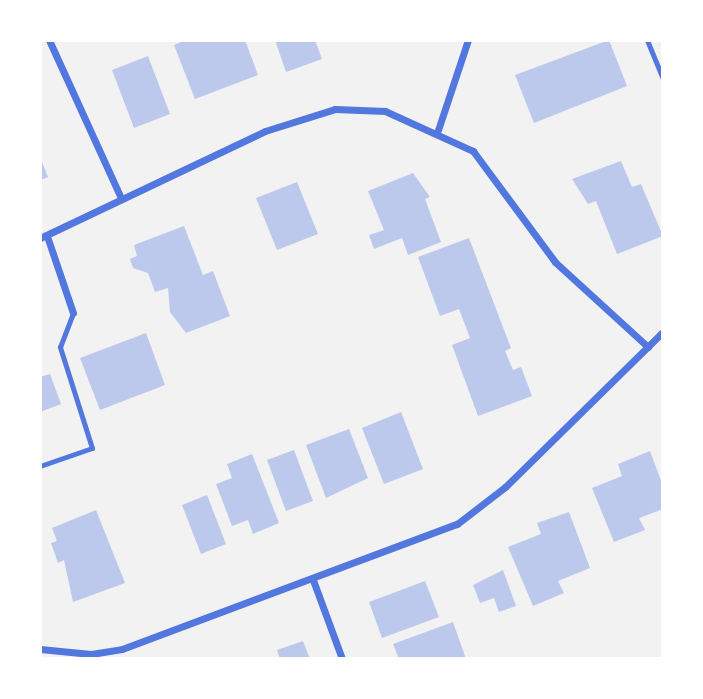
<!DOCTYPE html>
<html>
<head>
<meta charset="utf-8">
<style>
  body { margin:0 }
  #map { position:relative; width:703px; height:699px; overflow:hidden; background:#f2f2f2; font-family:"IBM Plex Sans",sans-serif }
  div>[style] { position:absolute }
  [style*='--x'] { left:calc(var(--x)*1px); top:calc(var(--y)*1px); width:calc(var(--w)*1px); rotate:calc(var(--a)*1deg) }
  .building>* { inset:0; background:#bdc9ec }
  .service>* { height:5px; margin:-2.5px; padding:0 2.5px; transform-origin:2.5px; border-radius:2.5px; background:#5277de }
  .minor>* { height:7px; margin:-3.5px; padding:0 3.5px; transform-origin:3.5px; border-radius:3.5px; background:#5277de }
  span { translate:-50% -50%; white-space:nowrap; text-align:center; line-height:1.15; -webkit-text-stroke:5px #fff; paint-order:stroke }
  .frame { position:absolute; inset:0; border:42px solid #fff; pointer-events:none }
</style>
</head>
<body>
<div id="map">
  <div class="building">
    <i style="clip-path:polygon(186px 40px,245px 40px,258px 75px,195px 99px,174px 45px)"></i>
    <i style="clip-path:polygon(275px 40px,315px 40px,322px 59px,286px 72px)"></i>
    <i style="clip-path:polygon(609px 40px,627px 86px,534px 123px,515px 75px)"></i>
    <i style="clip-path:polygon(148px 56px,170px 114px,134px 128px,112px 70px)"></i>
    <i style="clip-path:polygon(40px 157px,48px 177px,40px 180px)"></i>
    <i style="clip-path:polygon(621px 161px,632px 187px,641px 184px,663px 236px,617px 254px,596px 201px,588px 204px,572px 179px)"></i>
    <i style="clip-path:polygon(413px 173px,430px 197px,425px 199px,441px 242px,408px 255px,402px 238px,374px 249px,369px 235px,384px 230px,368px 191px)"></i>
    <i style="clip-path:polygon(297px 182px,318px 234px,277px 250px,256px 198px)"></i>
    <i style="clip-path:polygon(184px 226px,203px 275px,213px 271px,230px 316px,186px 333px,170px 312px,168px 288px,155px 292px,148px 273px,133px 268px,130px 259px,137px 256px,134px 245px)"></i>
    <i style="clip-path:polygon(469px 238px,511px 348px,505px 351px,513px 370px,521px 367px,532px 396px,478px 416px,452px 345px,470px 338px,459px 309px,440px 316px,418px 257px)"></i>
    <i style="clip-path:polygon(146px 333px,165px 385px,100px 410px,80px 358px)"></i>
    <i style="clip-path:polygon(50px 374px,61px 404px,40px 412px,40px 377px)"></i>
    <i style="clip-path:polygon(401px 412px,423px 469px,384px 484px,362px 428px)"></i>
    <i style="clip-path:polygon(349px 429px,368px 478px,326px 498px,306px 445px)"></i>
    <i style="clip-path:polygon(294px 450px,313px 501px,286px 511px,267px 460px)"></i>
    <i style="clip-path:polygon(650px 451px,663px 486px,663px 509px,639px 518px,645px 530px,614px 542px,592px 488px,622px 476px,618px 464px)"></i>
    <i style="clip-path:polygon(252px 454px,279px 523px,253px 534px,248px 520px,232px 526px,216px 484px,232px 478px,227px 464px)"></i>
    <i style="clip-path:polygon(207px 495px,226px 544px,201px 554px,182px 505px)"></i>
    <i style="clip-path:polygon(96px 510px,125px 583px,73px 602px,64px 560px,58px 563px,51px 543px,57px 541px,52px 528px)"></i>
    <i style="clip-path:polygon(569px 512px,590px 568px,558px 581px,564px 593px,533px 606px,508px 547px,541px 534px,537px 523px)"></i>
    <i style="clip-path:polygon(503px 570px,516px 606px,499px 612px,494px 598px,480px 603px,473px 585px)"></i>
    <i style="clip-path:polygon(425px 581px,439px 617px,382px 638px,369px 602px)"></i>
    <i style="clip-path:polygon(453px 622px,466px 659px,399px 659px,393px 644px)"></i>
    <i style="clip-path:polygon(303px 641px,310px 659px,280px 659px,277px 650px)"></i>
  </div>
  <div class="service">
    <i style="--x:647;--y:40;--w:42;--a:67.7"></i>
    <i style="--x:40;--y:466;--w:55;--a:-19.1"></i>
    <i style="--x:92;--y:448;--w:106;--a:-107.6"></i>
    <i style="--x:60;--y:347;--w:36;--a:-69"></i>
  </div>
  <div class="minor">
    <i style="--x:49;--y:40;--w:171;--a:65.5"></i>
    <i style="--x:438;--y:130;--w:95;--a:-71.6"></i>
    <i style="--x:40;--y:238;--w:249;--a:-25.4"></i>
    <i style="--x:265;--y:131;--w:73;--a:-17.4"></i>
    <i style="--x:335;--y:109;--w:50;--a:2.3"></i>
    <i style="--x:385;--y:111;--w:97;--a:24.4"></i>
    <i style="--x:473;--y:151;--w:138;--a:53.5"></i>
    <i style="--x:555;--y:262;--w:126;--a:42.4"></i>
    <i style="--x:48;--y:239;--w:78;--a:71.3"></i>
    <i style="--x:313;--y:580;--w:84;--a:69.8"></i>
    <i style="--x:40;--y:649;--w:51;--a:5.6"></i>
    <i style="--x:91;--y:654;--w:31;--a:-9"></i>
    <i style="--x:122;--y:649;--w:358;--a:-20.5"></i>
    <i style="--x:457;--y:524;--w:61;--a:-37.6"></i>
    <i style="--x:505;--y:487;--w:221;--a:-44.5"></i>
  </div>
  <div class="frame"></div>
</div>
</body>
</html>
